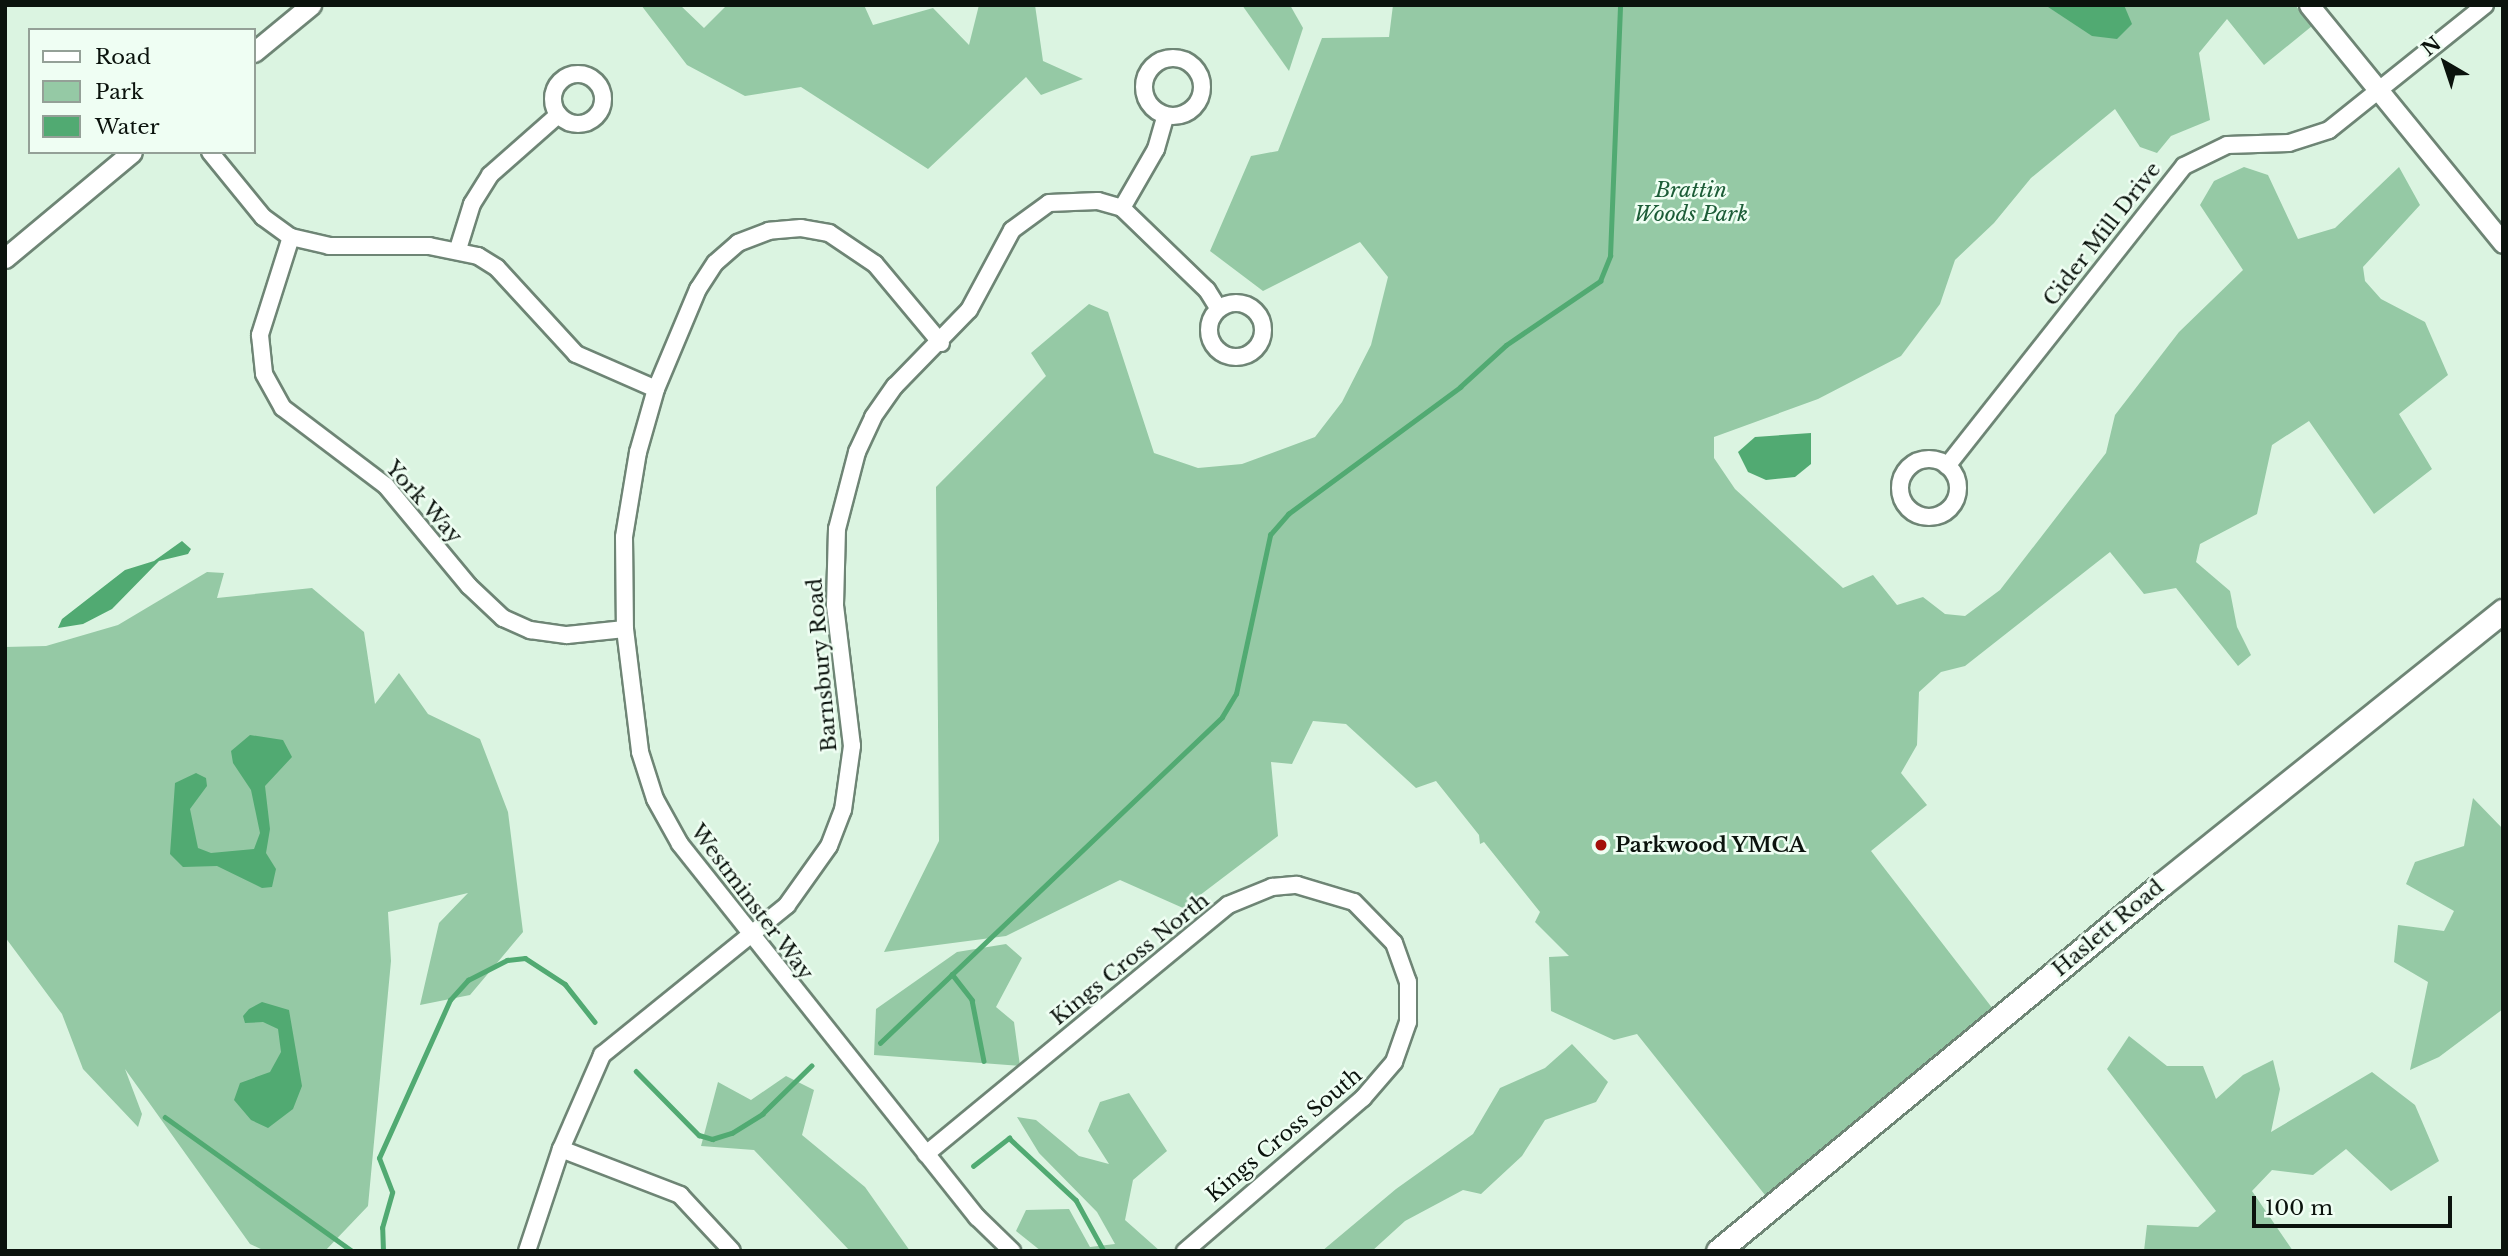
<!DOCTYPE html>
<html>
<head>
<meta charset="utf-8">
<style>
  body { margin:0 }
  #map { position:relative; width:2508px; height:1256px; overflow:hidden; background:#dbf4e1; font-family:"Libre Baskerville",serif }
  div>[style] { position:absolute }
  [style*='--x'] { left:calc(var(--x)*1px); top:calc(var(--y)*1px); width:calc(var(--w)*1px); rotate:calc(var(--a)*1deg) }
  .green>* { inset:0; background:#95c9a5 }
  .water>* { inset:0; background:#51aa72 }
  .stream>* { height:4.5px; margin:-2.25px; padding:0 2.25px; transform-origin:2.25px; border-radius:2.25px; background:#51aa72 }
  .roads { filter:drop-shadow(2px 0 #6e8575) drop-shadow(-2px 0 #6e8575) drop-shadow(0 2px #6e8575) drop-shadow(0 -2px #6e8575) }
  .minor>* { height:16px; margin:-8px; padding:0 8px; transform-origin:8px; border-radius:8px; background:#fff }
  .minor>.ring { margin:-8px; padding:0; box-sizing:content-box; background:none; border:16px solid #fff; border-radius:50% }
  .tertiary>* { height:19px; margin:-9.5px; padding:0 9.5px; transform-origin:9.5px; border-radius:9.5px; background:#fff }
  .secondary>* { height:23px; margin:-11.5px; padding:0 11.5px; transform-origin:11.5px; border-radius:11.5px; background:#fff }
  .dots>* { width:19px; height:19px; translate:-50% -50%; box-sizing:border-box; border:4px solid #effef3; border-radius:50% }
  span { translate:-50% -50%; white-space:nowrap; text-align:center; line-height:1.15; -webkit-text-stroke:5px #effef3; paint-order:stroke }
  .park-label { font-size:21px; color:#1c5c37; font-style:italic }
  .street-label { font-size:21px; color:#0b130d }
  .poi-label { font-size:21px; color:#0b130d; font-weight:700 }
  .left { translate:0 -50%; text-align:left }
  .frame { position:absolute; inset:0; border:7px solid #0b130d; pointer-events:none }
  .legend { position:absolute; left:28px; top:28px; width:228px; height:126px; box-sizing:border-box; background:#effef3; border:2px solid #94a097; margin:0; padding:9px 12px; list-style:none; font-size:21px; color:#0b130d }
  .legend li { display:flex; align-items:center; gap:14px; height:35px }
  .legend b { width:35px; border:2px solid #94a097 }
  .north { position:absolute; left:2410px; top:28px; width:70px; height:70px; -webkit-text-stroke:5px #effef3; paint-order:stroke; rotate:321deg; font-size:19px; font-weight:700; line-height:28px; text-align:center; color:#0b130d }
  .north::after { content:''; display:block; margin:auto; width:24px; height:32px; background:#0b130d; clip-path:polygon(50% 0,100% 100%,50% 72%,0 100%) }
  .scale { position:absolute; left:2252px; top:1196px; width:200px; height:32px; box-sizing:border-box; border:4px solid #0b130d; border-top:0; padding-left:9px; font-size:21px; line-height:24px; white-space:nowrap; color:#0b130d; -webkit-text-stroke:5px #effef3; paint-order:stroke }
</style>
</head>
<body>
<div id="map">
  <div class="green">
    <i style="clip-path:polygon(641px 5px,680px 5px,704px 28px,727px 5px,864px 5px,873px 25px,933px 8px,969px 45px,979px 5px,1035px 5px,1043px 61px,1083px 79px,1041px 95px,1026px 77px,928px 169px,801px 87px,745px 96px,687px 65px)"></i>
    <i style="clip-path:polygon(1242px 5px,1290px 5px,1303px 28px,1289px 71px)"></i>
    <i style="clip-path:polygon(1393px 5px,2295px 5px,2312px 26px,2264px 65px,2227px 19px,2199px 53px,2210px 120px,2171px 136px,2157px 153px,2140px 147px,2115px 109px,2031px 178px,1994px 223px,1955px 260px,1940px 304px,1901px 356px,1818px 399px,1714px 437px,1714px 458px,1735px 489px,1843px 588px,1873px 575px,1897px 605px,1923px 597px,1945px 614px,1965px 616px,2000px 590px,2106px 453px,2115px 415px,2179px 332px,2243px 270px,2200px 205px,2214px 181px,2244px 167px,2268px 175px,2298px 239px,2335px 228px,2399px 167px,2420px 205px,2363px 267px,2365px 281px,2381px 299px,2425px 322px,2448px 375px,2399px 414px,2432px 469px,2374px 514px,2309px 421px,2272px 445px,2257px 514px,2200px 544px,2196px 562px,2230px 591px,2237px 627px,2251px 655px,2238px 666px,2176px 588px,2144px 594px,2110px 552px,1965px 666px,1941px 672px,1919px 692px,1917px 745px,1901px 773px,1927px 805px,1871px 851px,1993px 1009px,1765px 1195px,1637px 1034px,1614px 1040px,1551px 1011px,1549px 957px,1569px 956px,1535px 922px,1540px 912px,1484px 842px,1480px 844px,1479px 835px,1436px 781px,1416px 788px,1346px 724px,1313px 721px,1292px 764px,1271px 762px,1278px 836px,1183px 908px,1120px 880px,1006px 936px,884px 952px,939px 841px,936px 487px,1046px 376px,1031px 353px,1089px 304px,1108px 312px,1154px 453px,1198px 468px,1242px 464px,1315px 437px,1342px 402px,1371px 345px,1388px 277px,1360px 242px,1263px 291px,1210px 251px,1251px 156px,1278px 151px,1322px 38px,1389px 37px)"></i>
    <i style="clip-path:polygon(207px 572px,224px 573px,217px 598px,312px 588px,364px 632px,375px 704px,399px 673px,428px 714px,480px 739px,508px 812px,523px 932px,470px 995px,420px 1005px,439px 923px,468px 893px,388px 912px,391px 961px,368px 1206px,325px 1251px,265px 1251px,250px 1244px,125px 1069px,142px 1114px,138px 1127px,83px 1069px,62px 1014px,5px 937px,5px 647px,46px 646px,118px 625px)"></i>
    <i style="clip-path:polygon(2473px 798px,2503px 829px,2503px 1009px,2439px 1057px,2410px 1070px,2428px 982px,2394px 962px,2398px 925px,2444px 931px,2454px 911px,2406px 884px,2415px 862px,2464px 846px)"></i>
    <i style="clip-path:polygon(1006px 944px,1022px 958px,996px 1007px,1014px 1022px,1020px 1066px,874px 1055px,876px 1009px,957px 952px)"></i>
    <i style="clip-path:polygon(2129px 1036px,2167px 1066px,2203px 1066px,2216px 1099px,2243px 1075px,2273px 1060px,2280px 1089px,2271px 1132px,2372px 1072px,2415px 1105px,2439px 1161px,2391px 1191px,2346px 1149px,2313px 1175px,2272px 1170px,2252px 1191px,2293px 1251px,2144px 1251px,2147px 1225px,2198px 1227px,2216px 1211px,2107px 1069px)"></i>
    <i style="clip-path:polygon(1572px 1044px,1608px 1082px,1596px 1102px,1545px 1120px,1522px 1156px,1481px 1194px,1463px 1190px,1405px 1221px,1372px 1251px,1322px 1251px,1396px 1189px,1473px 1134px,1500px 1088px,1545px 1068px)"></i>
    <i style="clip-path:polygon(786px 1076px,814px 1090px,802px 1135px,865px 1187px,910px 1251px,850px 1251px,754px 1150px,701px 1146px,718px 1082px,751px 1100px)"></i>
    <i style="clip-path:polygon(1129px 1093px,1167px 1151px,1133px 1180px,1125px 1220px,1160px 1251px,1041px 1251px,1016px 1231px,1026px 1210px,1069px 1209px,1090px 1247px,1115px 1244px,1097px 1212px,1039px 1153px,1017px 1117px,1036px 1120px,1079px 1156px,1109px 1164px,1088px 1131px,1100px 1102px)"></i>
  </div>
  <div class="water">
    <i style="clip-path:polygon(2045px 5px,2124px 5px,2132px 24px,2117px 39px,2092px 36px)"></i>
    <i style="clip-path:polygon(1811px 433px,1811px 464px,1795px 477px,1766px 480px,1748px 472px,1738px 452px,1755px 437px)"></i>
    <i style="clip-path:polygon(182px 541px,191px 549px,188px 554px,159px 561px,112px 609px,83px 624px,58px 628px,62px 619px,125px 570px,154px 561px)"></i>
    <i style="clip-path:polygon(250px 735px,283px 740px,292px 757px,265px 786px,270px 829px,266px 853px,276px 869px,272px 887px,262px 888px,217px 866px,183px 867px,170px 854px,175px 783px,196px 773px,206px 778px,207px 786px,190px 809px,198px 848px,211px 853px,254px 849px,260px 833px,251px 790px,233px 763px,231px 751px)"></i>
    <i style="clip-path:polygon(262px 1002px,289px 1010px,302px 1086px,293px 1109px,268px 1128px,251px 1120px,234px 1100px,240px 1083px,270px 1072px,281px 1052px,278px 1029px,263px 1022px,245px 1023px,243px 1016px,249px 1009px)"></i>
  </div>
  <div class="stream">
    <i style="--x:952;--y:974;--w:33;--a:52"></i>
    <i style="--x:972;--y:1000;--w:62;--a:78.9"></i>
    <i style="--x:880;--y:1043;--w:472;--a:-43.6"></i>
    <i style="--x:1222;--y:717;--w:27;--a:-59"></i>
    <i style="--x:1236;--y:694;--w:163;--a:-77.9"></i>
    <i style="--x:1270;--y:535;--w:28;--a:-49"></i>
    <i style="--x:1288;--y:514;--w:214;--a:-36.4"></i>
    <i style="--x:1460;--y:387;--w:62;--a:-42.4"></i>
    <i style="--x:1506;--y:345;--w:114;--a:-34.2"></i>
    <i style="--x:1600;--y:281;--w:27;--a:-68"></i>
    <i style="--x:1610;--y:256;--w:251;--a:-87.7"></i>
    <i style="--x:636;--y:1071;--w:90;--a:45.5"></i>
    <i style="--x:699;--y:1135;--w:14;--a:17"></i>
    <i style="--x:712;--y:1139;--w:21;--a:-17"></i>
    <i style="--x:732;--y:1133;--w:36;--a:-32"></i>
    <i style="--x:762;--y:1114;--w:69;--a:-44.4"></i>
    <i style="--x:165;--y:1117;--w:229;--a:35.6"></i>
    <i style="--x:973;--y:1166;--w:46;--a:-37.9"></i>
    <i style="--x:1009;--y:1138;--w:91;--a:42.8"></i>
    <i style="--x:1076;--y:1200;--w:58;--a:61.2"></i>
    <i style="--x:383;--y:1251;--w:23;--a:-92"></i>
    <i style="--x:382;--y:1228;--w:37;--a:-74"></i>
    <i style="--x:392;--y:1192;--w:36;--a:-111"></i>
    <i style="--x:379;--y:1158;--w:173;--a:-65.8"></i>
    <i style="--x:450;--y:1000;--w:27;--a:-48"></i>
    <i style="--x:468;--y:980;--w:44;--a:-27.1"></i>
    <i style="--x:507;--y:960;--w:18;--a:-6"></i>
    <i style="--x:525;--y:958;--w:48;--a:33"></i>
    <i style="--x:565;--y:984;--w:48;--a:51.7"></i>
  </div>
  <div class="roads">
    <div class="minor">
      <i class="ring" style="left:1144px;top:58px;width:42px;height:42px"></i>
      <i class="ring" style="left:553px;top:74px;width:34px;height:34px"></i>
      <i style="--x:210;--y:152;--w:84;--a:50.8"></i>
      <i style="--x:263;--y:217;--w:34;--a:36"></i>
      <i style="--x:291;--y:237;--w:39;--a:13"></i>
      <i style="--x:329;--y:246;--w:100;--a:0"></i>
      <i style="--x:429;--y:246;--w:50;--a:11.5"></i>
      <i style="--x:478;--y:256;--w:22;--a:32"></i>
      <i style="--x:497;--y:268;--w:117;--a:47.4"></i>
      <i style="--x:576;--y:354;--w:87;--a:23.6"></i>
      <i style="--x:1122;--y:208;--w:68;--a:-60"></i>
      <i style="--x:1156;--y:149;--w:35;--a:-74"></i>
      <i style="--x:291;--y:237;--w:103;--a:107.6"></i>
      <i style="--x:260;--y:335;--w:39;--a:84"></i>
      <i style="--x:264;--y:374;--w:39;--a:61"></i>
      <i style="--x:283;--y:408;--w:129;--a:37.1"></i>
      <i style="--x:386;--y:486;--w:130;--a:50.3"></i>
      <i style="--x:469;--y:586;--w:47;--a:43.3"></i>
      <i style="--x:503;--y:618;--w:30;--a:24"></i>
      <i style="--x:530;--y:630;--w:37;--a:8"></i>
      <i style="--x:567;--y:635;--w:58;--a:-5.9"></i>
      <i style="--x:458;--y:249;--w:47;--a:-72.7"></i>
      <i style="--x:472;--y:204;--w:34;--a:-58"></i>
      <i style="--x:490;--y:175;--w:91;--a:-41.4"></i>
      <i class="ring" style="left:1209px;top:303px;width:38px;height:38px"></i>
      <i style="--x:941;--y:343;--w:103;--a:-129.9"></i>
      <i style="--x:875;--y:264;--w:55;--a:-146"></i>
      <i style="--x:829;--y:233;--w:28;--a:-170"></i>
      <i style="--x:801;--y:228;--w:32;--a:175"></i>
      <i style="--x:769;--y:231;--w:33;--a:159"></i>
      <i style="--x:738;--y:243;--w:30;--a:139"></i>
      <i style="--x:715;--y:263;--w:31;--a:123"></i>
      <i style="--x:698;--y:289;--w:108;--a:112.8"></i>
      <i style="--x:656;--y:389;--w:66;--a:105.9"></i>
      <i style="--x:638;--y:452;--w:86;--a:99.4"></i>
      <i style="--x:624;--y:537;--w:92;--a:89.4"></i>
      <i style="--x:625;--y:629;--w:124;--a:83"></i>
      <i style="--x:640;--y:752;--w:49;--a:72.3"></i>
      <i style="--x:655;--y:799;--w:51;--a:60.9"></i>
      <i style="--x:680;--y:844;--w:477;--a:51.5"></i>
      <i style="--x:977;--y:1217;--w:49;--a:44.2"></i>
      <i class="ring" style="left:1900px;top:459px;width:42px;height:42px"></i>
      <i style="--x:1947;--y:466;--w:382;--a:-51.7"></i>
      <i style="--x:2184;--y:166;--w:48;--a:-26"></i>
      <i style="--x:2227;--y:145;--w:62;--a:-1.8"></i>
      <i style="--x:2289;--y:143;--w:42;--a:-18"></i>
      <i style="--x:2329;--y:130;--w:200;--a:-38.7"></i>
      <i style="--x:561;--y:1149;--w:128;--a:21.1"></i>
      <i style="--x:680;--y:1195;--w:76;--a:47.1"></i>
      <i style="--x:926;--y:1154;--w:391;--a:-39.5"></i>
      <i style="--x:1228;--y:905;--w:48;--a:-22.2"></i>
      <i style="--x:1272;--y:887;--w:25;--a:-5"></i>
      <i style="--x:1297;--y:885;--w:59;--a:16.6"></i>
      <i style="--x:1354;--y:902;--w:57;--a:45.7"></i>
      <i style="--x:1394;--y:943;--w:41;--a:70.3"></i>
      <i style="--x:1408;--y:982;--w:40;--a:90"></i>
      <i style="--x:1408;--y:1022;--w:42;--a:109.3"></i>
      <i style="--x:1394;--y:1062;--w:48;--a:130.7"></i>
      <i style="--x:1363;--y:1098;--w:235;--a:139.3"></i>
      <i style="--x:527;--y:1251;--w:108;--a:-71.6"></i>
      <i style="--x:561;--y:1149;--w:103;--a:-66.4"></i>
      <i style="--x:602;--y:1055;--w:238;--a:-39"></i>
      <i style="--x:787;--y:905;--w:72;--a:-54.6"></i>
      <i style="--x:829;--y:846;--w:39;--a:-69"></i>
      <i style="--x:843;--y:810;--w:65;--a:-82"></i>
      <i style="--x:852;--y:746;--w:142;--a:-96.9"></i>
      <i style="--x:835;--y:605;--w:76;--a:-88.5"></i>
      <i style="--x:837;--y:529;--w:80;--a:-75.4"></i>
      <i style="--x:857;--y:452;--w:38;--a:-65"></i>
      <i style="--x:873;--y:417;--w:38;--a:-55"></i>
      <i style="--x:895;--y:386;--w:106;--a:-45.8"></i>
      <i style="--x:969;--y:310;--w:91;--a:-61.7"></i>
      <i style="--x:1012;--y:230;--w:46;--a:-36.1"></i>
      <i style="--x:1049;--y:203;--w:49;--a:-2.3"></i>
      <i style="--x:1098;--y:201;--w:25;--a:16"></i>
      <i style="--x:1122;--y:208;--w:118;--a:44"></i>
      <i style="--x:1207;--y:290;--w:22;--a:58"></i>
    </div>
    <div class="tertiary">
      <i style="--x:2309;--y:5;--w:307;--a:50.8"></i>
      <i style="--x:254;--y:52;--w:74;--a:-39.5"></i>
      <i style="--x:5;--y:258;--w:165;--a:-39.8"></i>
    </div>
    <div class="secondary">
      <i style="--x:1718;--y:1251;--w:576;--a:-39.58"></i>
      <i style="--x:2162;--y:884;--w:437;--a:-38.7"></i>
    </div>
  </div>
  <div class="dots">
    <i style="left:1601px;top:845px;background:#a40f0a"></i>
  </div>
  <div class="park-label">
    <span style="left:1691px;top:202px">Brattin<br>Woods Park</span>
  </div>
  <div class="street-label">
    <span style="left:2102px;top:234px;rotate:-52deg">Cider Mill Drive</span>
    <span style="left:424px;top:502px;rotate:48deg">York Way</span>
    <span style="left:822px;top:665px;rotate:-95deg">Barnsbury Road</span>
    <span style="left:752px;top:902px;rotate:53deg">Westminster Way</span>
    <span style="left:2108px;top:928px;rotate:-40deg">Haslett Road</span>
    <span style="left:1130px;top:959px;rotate:-39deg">Kings Cross North</span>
    <span style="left:1284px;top:1135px;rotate:-40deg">Kings Cross South</span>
  </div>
  <div class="poi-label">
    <span class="left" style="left:1615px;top:845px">Parkwood YMCA</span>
  </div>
  <div class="frame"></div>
  <ul class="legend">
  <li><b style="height:9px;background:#fff"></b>Road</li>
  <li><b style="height:19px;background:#95c9a5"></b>Park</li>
  <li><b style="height:19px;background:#51aa72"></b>Water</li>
  </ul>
  <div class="north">N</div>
  <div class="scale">100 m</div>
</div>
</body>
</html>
